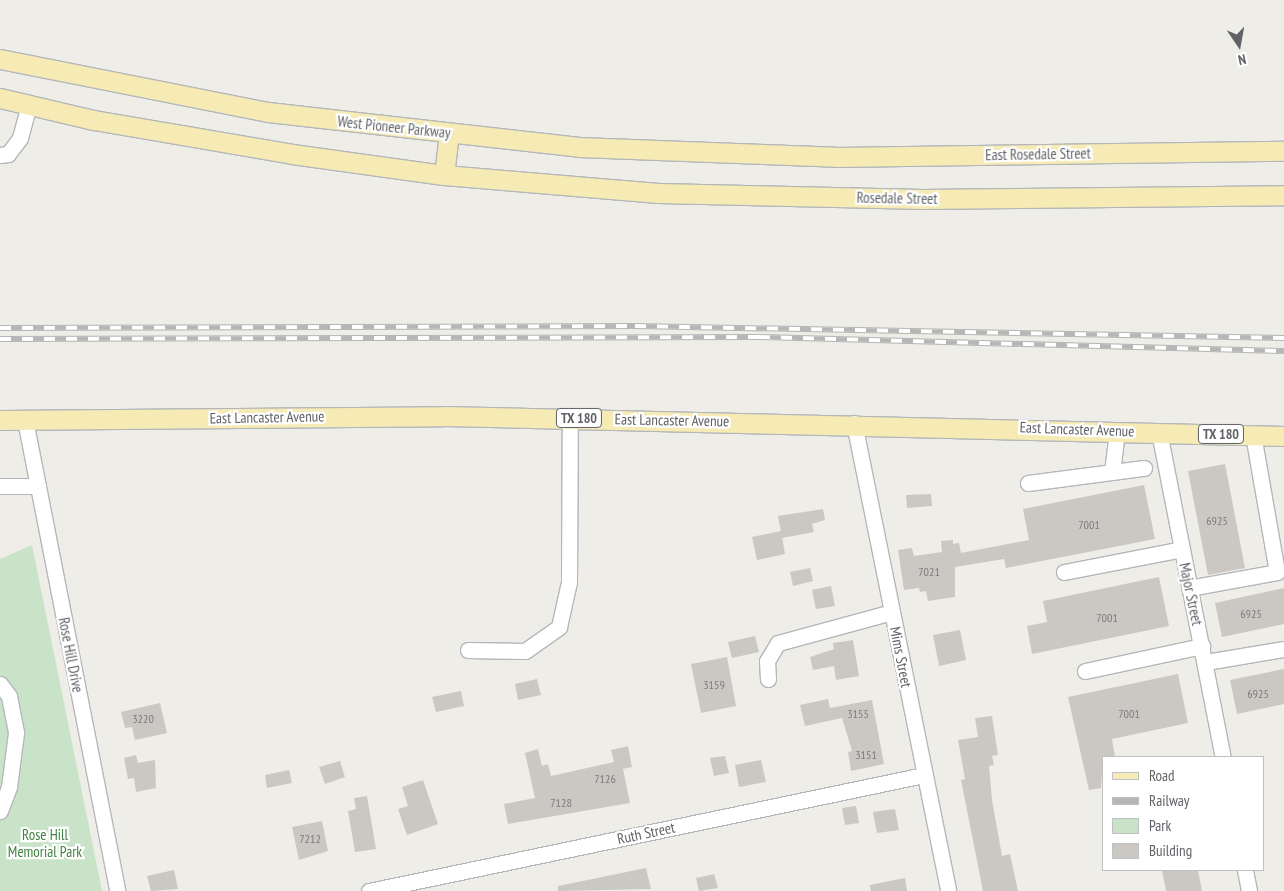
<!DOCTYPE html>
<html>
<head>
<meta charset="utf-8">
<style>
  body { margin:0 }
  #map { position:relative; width:1284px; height:891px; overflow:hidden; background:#efede7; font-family:"PT Sans Narrow",sans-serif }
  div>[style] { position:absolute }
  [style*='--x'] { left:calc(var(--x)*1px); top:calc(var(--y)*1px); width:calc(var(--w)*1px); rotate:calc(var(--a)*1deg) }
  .green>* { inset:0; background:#c8e3c7 }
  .building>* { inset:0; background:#cbc8c4 }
  .roads { filter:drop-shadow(1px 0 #b4b7ba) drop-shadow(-1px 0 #b4b7ba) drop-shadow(0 1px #b4b7ba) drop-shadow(0 -1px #b4b7ba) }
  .minor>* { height:15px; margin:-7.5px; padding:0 7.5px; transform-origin:7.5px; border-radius:7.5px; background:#fff }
  .major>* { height:19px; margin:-9.5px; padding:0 9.5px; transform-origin:9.5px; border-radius:9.5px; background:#f6eab5 }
  .rail>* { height:5.5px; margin-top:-2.75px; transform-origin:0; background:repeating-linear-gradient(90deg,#fff 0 11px,#b5b6b6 0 22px); box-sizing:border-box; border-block:1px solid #b5b6b6 }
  span { translate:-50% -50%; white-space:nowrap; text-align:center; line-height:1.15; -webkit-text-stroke:4.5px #fff; paint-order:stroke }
  .number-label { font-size:12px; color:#7a7c7e }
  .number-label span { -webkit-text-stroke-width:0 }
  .shield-label span { padding:1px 4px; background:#fff; border:1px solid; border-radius:4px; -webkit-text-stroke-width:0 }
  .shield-label { font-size:14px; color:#5f6266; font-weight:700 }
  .street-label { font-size:15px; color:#5f6266 }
  .park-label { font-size:15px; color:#408341 }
  .legend { position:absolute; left:1102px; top:756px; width:162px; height:115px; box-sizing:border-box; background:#fff; border:1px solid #bfc0c2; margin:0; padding:6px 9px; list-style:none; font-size:15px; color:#5f6266 }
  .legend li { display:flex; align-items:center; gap:10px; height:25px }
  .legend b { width:25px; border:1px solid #bfc0c2 }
  .north { position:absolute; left:1214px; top:20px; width:50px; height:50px; -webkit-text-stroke:4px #fff; paint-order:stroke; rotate:168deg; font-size:14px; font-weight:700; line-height:20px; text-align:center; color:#5f6266 }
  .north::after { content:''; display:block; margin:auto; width:18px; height:22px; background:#5f6266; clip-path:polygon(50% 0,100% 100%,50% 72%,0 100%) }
</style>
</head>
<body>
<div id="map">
  <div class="green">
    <i style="clip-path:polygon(32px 545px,102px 891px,0 891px,0 559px)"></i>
  </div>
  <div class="building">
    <i style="clip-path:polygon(1225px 464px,1245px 568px,1208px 575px,1188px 471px)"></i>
    <i style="clip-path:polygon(1144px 485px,1155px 539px,1006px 568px,1004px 559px,955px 567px,955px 597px,928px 601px,926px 591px,920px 592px,919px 588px,904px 590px,898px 550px,912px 548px,914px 556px,942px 552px,941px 541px,953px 540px,953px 544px,959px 543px,961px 553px,1029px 540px,1023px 509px)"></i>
    <i style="clip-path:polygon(931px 494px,932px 506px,907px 508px,906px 495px)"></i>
    <i style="clip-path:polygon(823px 509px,825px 520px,812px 524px,814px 532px,782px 538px,778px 516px)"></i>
    <i style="clip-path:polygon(781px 531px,785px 554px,757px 560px,752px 537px)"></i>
    <i style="clip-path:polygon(810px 568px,813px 581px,793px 586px,790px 572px)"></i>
    <i style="clip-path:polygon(1159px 577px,1169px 626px,1032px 654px,1027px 626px,1047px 622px,1043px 601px)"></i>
    <i style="clip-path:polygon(831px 586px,835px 606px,816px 609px,812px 590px)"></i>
    <i style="clip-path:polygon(1284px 588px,1284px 624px,1222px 637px,1215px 603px)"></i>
    <i style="clip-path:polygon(960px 630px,966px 660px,939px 666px,933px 635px)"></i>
    <i style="clip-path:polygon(755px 636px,759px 652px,732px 658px,728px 642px)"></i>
    <i style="clip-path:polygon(853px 640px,859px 676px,836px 680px,834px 666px,813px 670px,810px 657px,834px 649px,833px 643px)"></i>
    <i style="clip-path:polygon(727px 657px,736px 706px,701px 713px,691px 664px)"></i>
    <i style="clip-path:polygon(1284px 669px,1284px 704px,1237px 714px,1230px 680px)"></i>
    <i style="clip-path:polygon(1178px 674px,1188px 723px,1112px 739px,1115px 757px,1103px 757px,1101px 788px,1089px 790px,1068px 697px)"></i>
    <i style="clip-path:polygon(537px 679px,541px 695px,518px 700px,515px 684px)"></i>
    <i style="clip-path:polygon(461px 691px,464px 706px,436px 712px,432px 697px)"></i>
    <i style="clip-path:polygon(828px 699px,830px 708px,872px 700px,884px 764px,851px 771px,848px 752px,852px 751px,842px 718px,805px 726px,800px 705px)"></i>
    <i style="clip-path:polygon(160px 703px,167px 733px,135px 740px,132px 727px,125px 728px,121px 712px)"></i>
    <i style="clip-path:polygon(992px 716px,998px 755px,992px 756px,994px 765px,989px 766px,992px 800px,1002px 856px,1010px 854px,1018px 891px,983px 891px,961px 780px,965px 779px,958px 740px,978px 737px,975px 718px)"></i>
    <i style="clip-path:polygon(628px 746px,632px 767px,623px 769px,630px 803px,508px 824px,504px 804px,535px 798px,525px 753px,538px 749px,542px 766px,548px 764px,551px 776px,614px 762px,611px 750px)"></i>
    <i style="clip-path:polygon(136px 755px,138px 763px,155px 760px,156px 788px,136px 792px,134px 778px,128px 779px,124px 758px)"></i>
    <i style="clip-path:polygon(725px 756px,729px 773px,714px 776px,710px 758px)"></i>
    <i style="clip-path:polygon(761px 760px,766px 782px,739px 787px,735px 765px)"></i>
    <i style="clip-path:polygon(340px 761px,345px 777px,325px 784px,319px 767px)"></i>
    <i style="clip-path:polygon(289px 770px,292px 783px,267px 788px,265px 775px)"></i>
    <i style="clip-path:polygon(423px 780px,438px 824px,407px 835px,398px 809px,408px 806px,402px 787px)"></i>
    <i style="clip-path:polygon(367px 796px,376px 849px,355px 852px,348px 811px,356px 809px,354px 798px)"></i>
    <i style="clip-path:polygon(856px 806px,859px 823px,845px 825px,842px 808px)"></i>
    <i style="clip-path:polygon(895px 809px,899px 830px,877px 833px,873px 812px)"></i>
    <i style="clip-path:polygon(322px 821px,328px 851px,299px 860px,292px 827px)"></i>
    <i style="clip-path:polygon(646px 868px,651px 889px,558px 891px,558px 886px)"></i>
    <i style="clip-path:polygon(174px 870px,178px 889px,151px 891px,147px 876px)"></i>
    <i style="clip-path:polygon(1162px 870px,1198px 870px,1202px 891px,1166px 891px)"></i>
    <i style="clip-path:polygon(714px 874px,718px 888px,699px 891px,696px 878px)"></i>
    <i style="clip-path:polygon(905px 878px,907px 891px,871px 891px,870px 885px)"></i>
  </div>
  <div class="roads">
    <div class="minor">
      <i style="--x:0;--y:155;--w:8;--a:-7"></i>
      <i style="--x:8;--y:154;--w:20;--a:-53"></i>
      <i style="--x:20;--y:138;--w:34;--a:-75"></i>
      <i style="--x:25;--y:420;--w:480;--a:78.9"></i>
      <i style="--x:854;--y:423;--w:477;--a:78.6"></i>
      <i style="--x:1159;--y:432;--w:331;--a:78.9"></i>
      <i style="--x:1112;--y:472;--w:41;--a:-83"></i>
      <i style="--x:1028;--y:483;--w:117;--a:-7.4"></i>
      <i style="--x:0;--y:486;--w:38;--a:0"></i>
      <i style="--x:1064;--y:572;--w:120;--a:-11"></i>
      <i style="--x:1189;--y:588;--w:89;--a:-10.3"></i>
      <i style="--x:1277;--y:572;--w:139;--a:-99.9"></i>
      <i style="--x:468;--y:650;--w:57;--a:1"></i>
      <i style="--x:525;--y:651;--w:42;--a:-35.2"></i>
      <i style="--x:559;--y:627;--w:46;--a:-77.5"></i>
      <i style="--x:569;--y:582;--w:164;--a:-89.7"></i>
      <i style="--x:1206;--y:662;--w:79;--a:-9.5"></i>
      <i style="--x:1085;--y:671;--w:120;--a:-12.1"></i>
      <i style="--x:768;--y:679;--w:18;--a:-93"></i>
      <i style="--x:767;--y:661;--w:21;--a:-59"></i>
      <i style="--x:778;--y:643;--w:118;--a:-15.2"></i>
      <i style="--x:0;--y:684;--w:15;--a:53"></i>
      <i style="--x:9;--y:696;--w:38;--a:79"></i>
      <i style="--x:16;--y:733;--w:54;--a:97.4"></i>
      <i style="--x:9;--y:787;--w:26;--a:111"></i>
      <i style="--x:1245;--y:870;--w:21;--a:79"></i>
      <i style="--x:369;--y:891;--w:567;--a:-11.81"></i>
    </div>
    <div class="major">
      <i style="--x:0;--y:59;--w:273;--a:11.2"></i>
      <i style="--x:268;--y:112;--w:313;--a:6.4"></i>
      <i style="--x:579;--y:147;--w:257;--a:2.2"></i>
      <i style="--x:836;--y:157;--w:448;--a:-0.8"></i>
      <i style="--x:0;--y:98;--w:97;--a:13.2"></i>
      <i style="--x:94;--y:120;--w:201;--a:9.7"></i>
      <i style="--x:292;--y:154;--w:153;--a:7.9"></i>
      <i style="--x:444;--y:175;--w:215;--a:4.8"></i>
      <i style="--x:658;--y:193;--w:265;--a:1.3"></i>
      <i style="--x:923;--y:199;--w:361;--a:-0.6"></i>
      <i style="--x:444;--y:175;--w:42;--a:-83.2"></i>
      <i style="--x:0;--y:420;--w:444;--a:-0.5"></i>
      <i style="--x:444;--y:416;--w:840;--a:1.36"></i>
    </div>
  </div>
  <div class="rail">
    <i style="--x:0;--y:328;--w:635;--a:-0.18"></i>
    <i style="--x:635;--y:326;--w:649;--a:1.06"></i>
    <i style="--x:0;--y:339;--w:759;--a:-0.15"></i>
    <i style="--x:759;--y:337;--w:525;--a:1.53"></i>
  </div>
  <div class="number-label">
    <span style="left:1217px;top:521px">6925</span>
    <span style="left:1089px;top:525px">7001</span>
    <span style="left:929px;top:572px">7021</span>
    <span style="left:1251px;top:614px">6925</span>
    <span style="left:1107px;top:618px">7001</span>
    <span style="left:714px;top:685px">3159</span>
    <span style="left:1258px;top:694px">6925</span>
    <span style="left:858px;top:714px">3155</span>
    <span style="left:1129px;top:714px">7001</span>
    <span style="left:143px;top:719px">3220</span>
    <span style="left:866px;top:755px">3151</span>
    <span style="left:605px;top:779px">7126</span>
    <span style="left:561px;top:803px">7128</span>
    <span style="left:310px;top:839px">7212</span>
  </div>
  <div class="shield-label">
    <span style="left:579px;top:418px">TX 180</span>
    <span style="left:1221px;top:434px">TX 180</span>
  </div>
  <div class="street-label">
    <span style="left:394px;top:127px;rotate:6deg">West Pioneer Parkway</span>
    <span style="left:1038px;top:154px;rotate:-1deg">East Rosedale Street</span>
    <span style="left:897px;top:198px;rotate:1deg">Rosedale Street</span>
    <span style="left:267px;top:417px;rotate:-1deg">East Lancaster Avenue</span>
    <span style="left:672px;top:420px;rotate:1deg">East Lancaster Avenue</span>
    <span style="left:1077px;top:429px;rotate:2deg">East Lancaster Avenue</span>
    <span style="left:1191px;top:594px;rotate:78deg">Major Street</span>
    <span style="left:71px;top:655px;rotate:79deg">Rose Hill Drive</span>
    <span style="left:901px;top:657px;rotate:79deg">Mims Street</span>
    <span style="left:646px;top:833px;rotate:-12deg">Ruth Street</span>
  </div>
  <div class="park-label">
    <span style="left:45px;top:843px">Rose Hill<br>Memorial Park</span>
  </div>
  <ul class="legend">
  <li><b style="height:6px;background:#f6eab5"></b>Road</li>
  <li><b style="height:6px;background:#b5b6b6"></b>Railway</li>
  <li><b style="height:14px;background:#c8e3c7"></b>Park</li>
  <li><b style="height:14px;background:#cbc8c4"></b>Building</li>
  </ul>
  <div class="north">N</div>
</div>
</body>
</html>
